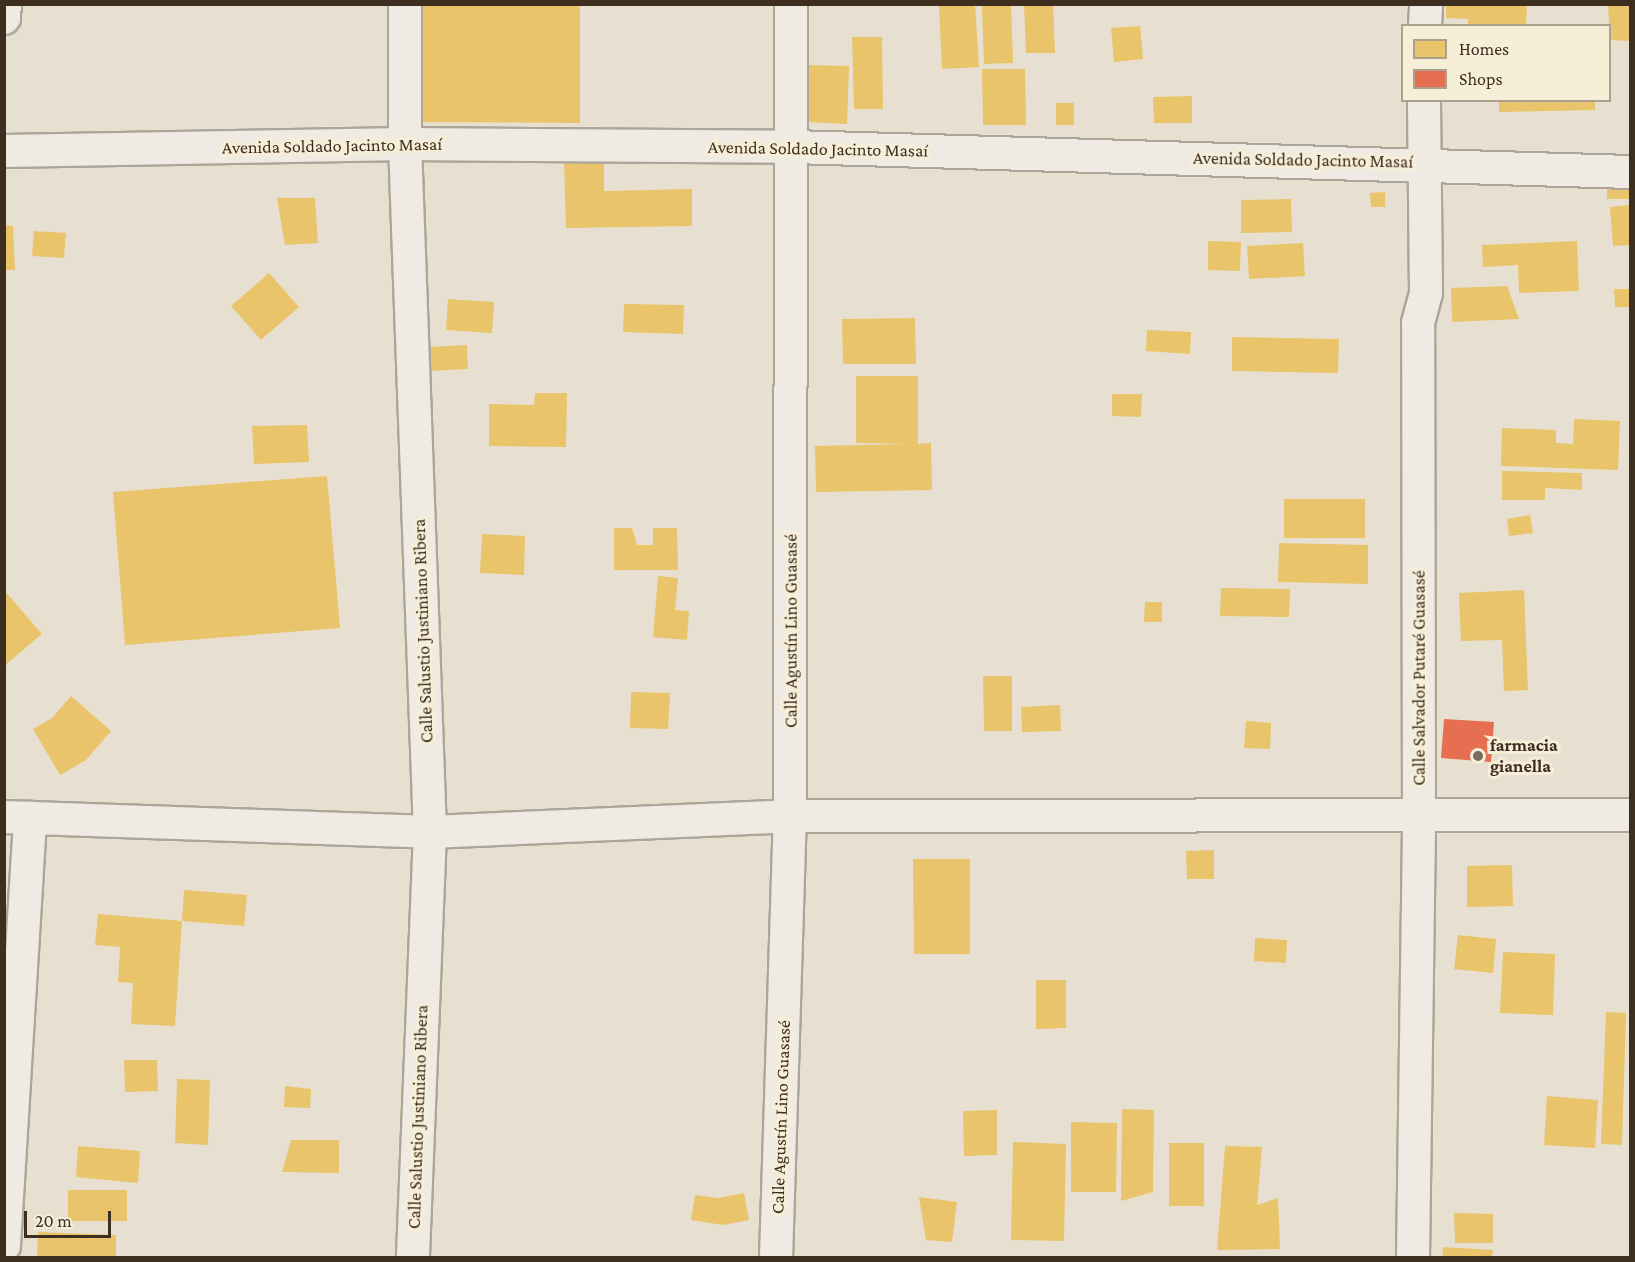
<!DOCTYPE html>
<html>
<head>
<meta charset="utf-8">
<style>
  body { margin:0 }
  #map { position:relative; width:1635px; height:1262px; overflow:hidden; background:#e7e0d1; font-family:"Crimson Pro",serif }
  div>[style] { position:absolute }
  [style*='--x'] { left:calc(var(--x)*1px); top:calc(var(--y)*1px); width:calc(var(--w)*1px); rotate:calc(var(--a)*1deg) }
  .homes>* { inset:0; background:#e9c46a }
  .shops>* { inset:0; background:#e76f51 }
  .roads { filter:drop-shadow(2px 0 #ada599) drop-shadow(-2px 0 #ada599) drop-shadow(0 2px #ada599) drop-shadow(0 -2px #ada599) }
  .minor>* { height:32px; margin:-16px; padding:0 16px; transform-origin:16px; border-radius:16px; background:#efebe3 }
  .dots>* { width:16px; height:16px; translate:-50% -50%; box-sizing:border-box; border:3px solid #f7eed8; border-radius:50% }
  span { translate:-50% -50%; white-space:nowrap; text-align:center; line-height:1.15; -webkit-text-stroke:6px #f7eed8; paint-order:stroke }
  .street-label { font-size:18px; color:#3d2e20 }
  .poi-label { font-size:18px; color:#3d2e20; font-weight:700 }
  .left { translate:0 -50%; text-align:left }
  .frame { position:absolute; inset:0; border:6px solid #3d2e20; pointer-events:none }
  .legend { position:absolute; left:1401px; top:24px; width:210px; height:78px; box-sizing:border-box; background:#f7eed8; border:2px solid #ada18e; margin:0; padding:8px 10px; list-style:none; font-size:18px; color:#3d2e20 }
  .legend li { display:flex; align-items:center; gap:12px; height:30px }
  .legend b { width:30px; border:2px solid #ada18e }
  .scale { position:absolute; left:24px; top:1211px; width:87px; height:27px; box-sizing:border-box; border:3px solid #3d2e20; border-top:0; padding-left:8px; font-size:18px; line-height:21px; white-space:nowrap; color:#3d2e20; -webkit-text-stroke:4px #f7eed8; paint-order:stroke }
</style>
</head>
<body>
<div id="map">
  <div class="homes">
    <i style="clip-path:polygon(406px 4px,580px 4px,580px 123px,406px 122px)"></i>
    <i style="clip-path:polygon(952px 4px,975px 4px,979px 67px,942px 69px,939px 5px)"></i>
    <i style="clip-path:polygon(1446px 4px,1527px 4px,1526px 26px,1468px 26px,1468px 19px,1446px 18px)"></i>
    <i style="clip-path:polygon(1608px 4px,1630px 4px,1630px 41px,1610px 40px)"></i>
    <i style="clip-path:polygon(1011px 5px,1013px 63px,984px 64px,982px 6px)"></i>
    <i style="clip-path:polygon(1024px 5px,1053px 5px,1055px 53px,1026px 53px)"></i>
    <i style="clip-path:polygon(1140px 26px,1143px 59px,1114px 62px,1111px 28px)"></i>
    <i style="clip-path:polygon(852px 37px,882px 37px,883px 109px,854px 109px)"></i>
    <i style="clip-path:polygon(806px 65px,849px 66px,847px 124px,805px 122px)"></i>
    <i style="clip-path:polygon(982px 69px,1025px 69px,1026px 125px,983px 125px)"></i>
    <i style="clip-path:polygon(1192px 96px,1192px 123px,1154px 123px,1153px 97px)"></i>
    <i style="clip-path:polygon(1499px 100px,1595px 100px,1595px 110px,1499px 112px)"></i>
    <i style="clip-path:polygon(1056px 103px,1074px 103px,1074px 125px,1056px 125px)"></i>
    <i style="clip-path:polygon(564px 163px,604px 163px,604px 191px,692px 189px,692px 226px,566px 228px)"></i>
    <i style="clip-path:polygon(1607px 182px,1630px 182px,1630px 199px,1607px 199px)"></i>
    <i style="clip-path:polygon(1385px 192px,1385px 207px,1371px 207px,1370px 193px)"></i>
    <i style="clip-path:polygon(277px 198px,315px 198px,318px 243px,285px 245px)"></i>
    <i style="clip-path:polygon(1291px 199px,1292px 232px,1241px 233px,1241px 200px)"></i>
    <i style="clip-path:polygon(1630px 205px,1630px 245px,1613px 246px,1610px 207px)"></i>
    <i style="clip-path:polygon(5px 225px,13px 226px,15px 270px,5px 270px)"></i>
    <i style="clip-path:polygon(34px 231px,66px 233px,64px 258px,32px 256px)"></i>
    <i style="clip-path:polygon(1208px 241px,1241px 242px,1240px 271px,1208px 270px)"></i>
    <i style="clip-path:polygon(1577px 241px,1579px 291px,1519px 293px,1518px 265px,1483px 267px,1482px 245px)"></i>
    <i style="clip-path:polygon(1303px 243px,1305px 276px,1249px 279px,1247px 246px)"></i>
    <i style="clip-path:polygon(269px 273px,299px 307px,261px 340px,231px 306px)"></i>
    <i style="clip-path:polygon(1507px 286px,1519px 319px,1452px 322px,1451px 288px)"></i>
    <i style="clip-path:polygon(1614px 289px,1630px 289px,1630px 307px,1615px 307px)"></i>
    <i style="clip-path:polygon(448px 299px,494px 302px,492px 333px,446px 330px)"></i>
    <i style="clip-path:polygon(624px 304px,684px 305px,683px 334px,623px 332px)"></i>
    <i style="clip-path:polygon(915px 318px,916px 364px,843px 364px,842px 319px)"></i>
    <i style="clip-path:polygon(1147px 330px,1191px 332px,1190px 354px,1146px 351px)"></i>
    <i style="clip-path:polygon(1232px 337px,1339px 339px,1338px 373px,1232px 371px)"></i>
    <i style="clip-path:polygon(467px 345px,468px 369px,429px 371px,428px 347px)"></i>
    <i style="clip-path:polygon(856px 376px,918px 376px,918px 444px,931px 443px,932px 490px,816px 492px,815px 446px,909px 444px,856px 443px)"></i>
    <i style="clip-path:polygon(535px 393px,567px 393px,566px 447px,489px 446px,489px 404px,534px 405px)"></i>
    <i style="clip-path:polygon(1112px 394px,1142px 394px,1141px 417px,1112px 416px)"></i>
    <i style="clip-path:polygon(1574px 419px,1620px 421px,1618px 470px,1501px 466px,1502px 428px,1556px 430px,1556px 443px,1573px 444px)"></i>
    <i style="clip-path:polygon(307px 425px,309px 462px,254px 464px,252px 426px)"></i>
    <i style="clip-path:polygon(1502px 471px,1582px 473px,1582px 490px,1545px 488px,1545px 500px,1502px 500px)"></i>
    <i style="clip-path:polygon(327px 476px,340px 628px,125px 645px,113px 492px)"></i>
    <i style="clip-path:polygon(1284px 499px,1365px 499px,1365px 538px,1284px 538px)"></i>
    <i style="clip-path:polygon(1530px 515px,1533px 533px,1509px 536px,1507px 519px)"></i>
    <i style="clip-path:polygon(614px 528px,632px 528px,637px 545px,653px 545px,653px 528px,677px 528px,678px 570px,614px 570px)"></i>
    <i style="clip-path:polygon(482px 534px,525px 536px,524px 575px,480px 573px)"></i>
    <i style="clip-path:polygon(1279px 543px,1368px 545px,1368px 584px,1278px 582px)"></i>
    <i style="clip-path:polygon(658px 576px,678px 578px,675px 610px,689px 611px,687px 640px,653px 637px)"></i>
    <i style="clip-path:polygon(1221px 588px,1290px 589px,1289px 617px,1220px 616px)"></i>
    <i style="clip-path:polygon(4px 590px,42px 634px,4px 666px)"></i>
    <i style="clip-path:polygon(1524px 590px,1528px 690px,1504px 691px,1502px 640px,1461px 641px,1459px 593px)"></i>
    <i style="clip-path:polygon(1145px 602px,1162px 602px,1162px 622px,1144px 622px)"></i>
    <i style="clip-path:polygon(983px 676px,1012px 676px,1012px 731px,984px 731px)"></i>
    <i style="clip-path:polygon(631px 692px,670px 693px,668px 729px,630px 728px)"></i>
    <i style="clip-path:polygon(71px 696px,111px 731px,86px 760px,60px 775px,33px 729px,52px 718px)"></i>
    <i style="clip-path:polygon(1060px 705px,1061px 731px,1022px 732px,1021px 707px)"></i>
    <i style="clip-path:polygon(1246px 721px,1271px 723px,1270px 749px,1244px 748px)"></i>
    <i style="clip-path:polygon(1214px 850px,1214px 879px,1187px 879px,1186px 851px)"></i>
    <i style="clip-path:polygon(913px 859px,970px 859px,970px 954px,914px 954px)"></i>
    <i style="clip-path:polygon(1512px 865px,1513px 906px,1467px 907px,1467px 866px)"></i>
    <i style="clip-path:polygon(184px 890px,247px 895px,244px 926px,182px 921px)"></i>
    <i style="clip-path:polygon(98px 914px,182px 921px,175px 1026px,131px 1024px,133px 983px,118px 982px,120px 947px,95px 945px)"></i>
    <i style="clip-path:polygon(1458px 935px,1496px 939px,1493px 973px,1454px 969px)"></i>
    <i style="clip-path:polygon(1255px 938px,1287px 940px,1286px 963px,1254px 961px)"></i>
    <i style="clip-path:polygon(1503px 952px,1555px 954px,1553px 1015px,1500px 1013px)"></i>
    <i style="clip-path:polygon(1036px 980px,1066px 980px,1066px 1028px,1036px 1029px)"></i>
    <i style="clip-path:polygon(1606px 1012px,1626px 1013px,1622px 1145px,1601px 1144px)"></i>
    <i style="clip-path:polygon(124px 1060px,157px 1060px,158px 1091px,125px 1092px)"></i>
    <i style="clip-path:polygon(177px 1079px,210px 1080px,208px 1145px,175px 1143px)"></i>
    <i style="clip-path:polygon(285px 1086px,311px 1089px,310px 1108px,284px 1107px)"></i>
    <i style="clip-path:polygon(1547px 1096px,1598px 1100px,1595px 1148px,1544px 1145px)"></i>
    <i style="clip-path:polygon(1122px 1109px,1154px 1110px,1153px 1192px,1121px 1201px)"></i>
    <i style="clip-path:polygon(997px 1110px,997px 1155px,964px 1156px,963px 1111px)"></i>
    <i style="clip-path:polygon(1071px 1122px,1117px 1123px,1116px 1192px,1071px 1192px)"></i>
    <i style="clip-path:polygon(291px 1140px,339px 1140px,339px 1173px,282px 1172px)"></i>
    <i style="clip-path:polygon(1013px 1142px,1066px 1144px,1064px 1241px,1011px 1240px)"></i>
    <i style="clip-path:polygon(1169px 1143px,1204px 1143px,1204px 1206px,1169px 1206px)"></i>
    <i style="clip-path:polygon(78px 1146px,140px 1151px,138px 1183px,76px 1177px)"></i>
    <i style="clip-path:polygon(1225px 1146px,1262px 1147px,1257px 1205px,1278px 1198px,1280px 1249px,1217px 1250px)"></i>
    <i style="clip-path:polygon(68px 1190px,127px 1190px,127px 1221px,68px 1221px)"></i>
    <i style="clip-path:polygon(744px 1193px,749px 1220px,723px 1225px,691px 1220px,695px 1195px,719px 1198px)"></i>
    <i style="clip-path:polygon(919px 1197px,957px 1202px,952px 1242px,926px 1240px)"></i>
    <i style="clip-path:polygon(1454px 1213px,1493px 1214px,1493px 1243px,1455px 1243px)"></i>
    <i style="clip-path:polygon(38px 1232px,116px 1235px,116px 1258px,37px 1258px)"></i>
    <i style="clip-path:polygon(1443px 1247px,1493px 1250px,1492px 1258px,1442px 1258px)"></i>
  </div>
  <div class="shops">
    <i style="clip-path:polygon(1444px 719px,1494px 722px,1491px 762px,1441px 758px)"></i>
  </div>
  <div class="roads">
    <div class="minor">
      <i style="--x:405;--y:4;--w:140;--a:90"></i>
      <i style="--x:405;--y:144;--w:688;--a:87.92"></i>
      <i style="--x:430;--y:832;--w:426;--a:92.3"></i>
      <i style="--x:4;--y:18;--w:14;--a:-86"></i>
      <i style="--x:1425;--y:26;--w:22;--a:-87"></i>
      <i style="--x:4;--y:151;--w:401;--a:-1"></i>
      <i style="--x:405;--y:144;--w:388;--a:0.4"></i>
      <i style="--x:793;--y:147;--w:837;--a:1.71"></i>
      <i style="--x:4;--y:817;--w:426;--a:2"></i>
      <i style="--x:430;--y:832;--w:360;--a:-2.5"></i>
      <i style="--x:790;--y:816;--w:840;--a:-0.07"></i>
      <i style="--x:4;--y:1246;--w:429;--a:-86.5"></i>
      <i style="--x:776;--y:1258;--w:442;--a:-88.2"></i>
      <i style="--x:790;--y:816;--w:812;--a:-89.93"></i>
      <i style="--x:1413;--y:1258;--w:445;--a:-89.2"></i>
      <i style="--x:1419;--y:813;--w:490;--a:-90.1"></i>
      <i style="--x:1418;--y:323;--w:31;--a:-75"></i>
      <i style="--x:1426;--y:293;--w:193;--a:-90.6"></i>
    </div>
  </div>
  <div class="dots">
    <i style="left:1478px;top:756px;background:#786c5e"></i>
  </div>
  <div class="street-label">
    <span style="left:332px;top:146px;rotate:-1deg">Avenida Soldado Jacinto Masaí</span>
    <span style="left:818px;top:149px;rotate:1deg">Avenida Soldado Jacinto Masaí</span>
    <span style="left:1303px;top:160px;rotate:1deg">Avenida Soldado Jacinto Masaí</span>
    <span style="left:423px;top:631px;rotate:-92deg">Calle Salustio Justiniano Ribera</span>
    <span style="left:791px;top:631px;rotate:-90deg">Calle Agustín Lino Guasasé</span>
    <span style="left:1419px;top:678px;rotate:-90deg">Calle Salvador Putaré Guasasé</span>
    <span style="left:418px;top:1117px;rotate:-88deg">Calle Salustio Justiniano Ribera</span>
    <span style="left:781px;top:1117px;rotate:-88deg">Calle Agustín Lino Guasasé</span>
  </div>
  <div class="poi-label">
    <span class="left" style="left:1490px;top:756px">farmacia<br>gianella</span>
  </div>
  <div class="frame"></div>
  <ul class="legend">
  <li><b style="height:16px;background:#e9c46a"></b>Homes</li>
  <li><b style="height:16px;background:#e76f51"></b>Shops</li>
  </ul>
  <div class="scale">20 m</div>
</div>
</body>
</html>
